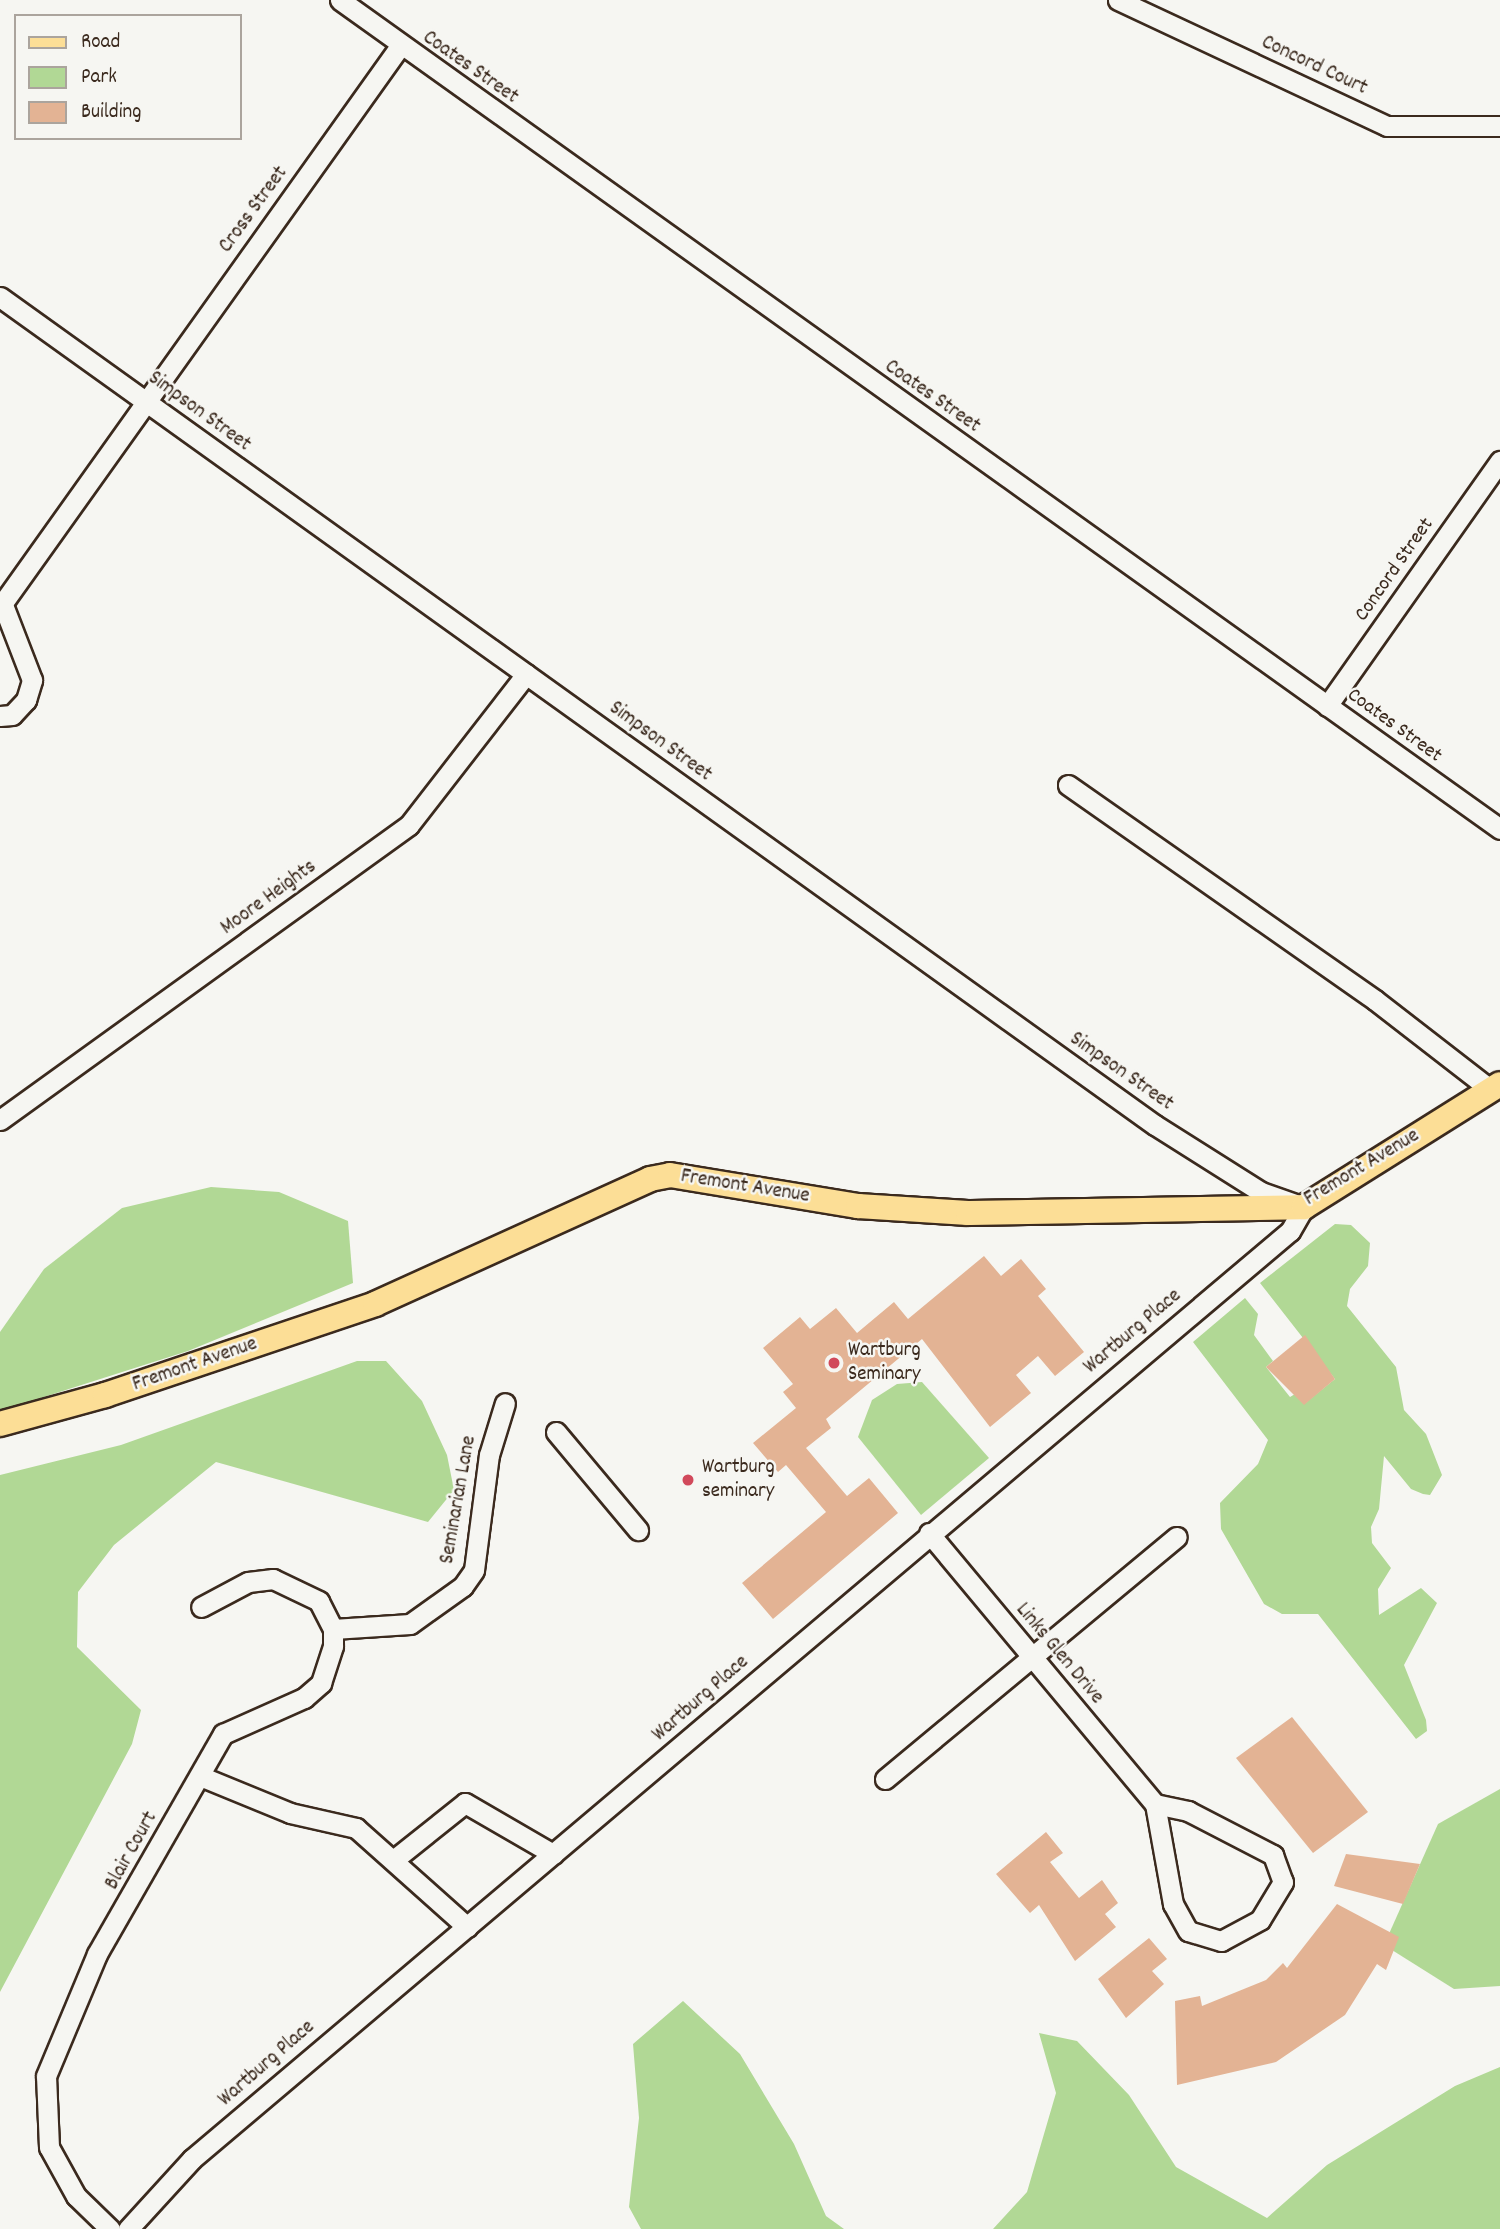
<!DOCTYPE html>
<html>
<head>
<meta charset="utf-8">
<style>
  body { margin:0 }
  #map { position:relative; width:1500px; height:2229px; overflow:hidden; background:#f6f6f2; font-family:Dekko,sans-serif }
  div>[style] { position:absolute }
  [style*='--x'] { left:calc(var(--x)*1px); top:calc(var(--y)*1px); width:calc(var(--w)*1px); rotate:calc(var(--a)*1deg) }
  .green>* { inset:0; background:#b1d895 }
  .building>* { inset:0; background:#e3b394 }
  .roads { filter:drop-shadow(2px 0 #3b2a1e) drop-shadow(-2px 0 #3b2a1e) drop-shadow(0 2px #3b2a1e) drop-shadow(0 -2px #3b2a1e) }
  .minor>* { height:19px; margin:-9.5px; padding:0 9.5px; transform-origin:9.5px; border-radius:9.5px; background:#f6f6f2 }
  .major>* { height:24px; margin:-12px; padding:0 12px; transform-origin:12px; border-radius:12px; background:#fcde96 }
  .dots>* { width:19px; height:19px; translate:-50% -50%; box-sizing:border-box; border:4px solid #f6f6f2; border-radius:50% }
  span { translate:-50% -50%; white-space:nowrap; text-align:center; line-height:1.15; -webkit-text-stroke:5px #f6f6f2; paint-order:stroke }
  .street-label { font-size:21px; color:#3b2a1e }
  .poi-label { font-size:21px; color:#3b2a1e }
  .left { translate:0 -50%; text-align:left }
  .legend { position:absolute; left:14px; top:14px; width:228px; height:126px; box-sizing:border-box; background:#f6f6f2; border:2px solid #aba49d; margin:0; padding:9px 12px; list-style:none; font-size:21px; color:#3b2a1e }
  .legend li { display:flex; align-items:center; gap:14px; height:35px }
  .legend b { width:35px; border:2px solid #aba49d }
</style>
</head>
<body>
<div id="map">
  <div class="green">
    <i style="clip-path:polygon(211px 1187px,279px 1192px,348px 1221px,353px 1283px,188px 1351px,0 1411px,0 1332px,44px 1269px,122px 1208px)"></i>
    <i style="clip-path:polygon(1335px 1224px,1351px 1225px,1370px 1243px,1368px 1266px,1350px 1289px,1347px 1306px,1396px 1367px,1404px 1410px,1426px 1434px,1442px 1475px,1430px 1495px,1423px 1494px,1411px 1489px,1384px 1456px,1379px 1509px,1371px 1527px,1372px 1543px,1391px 1568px,1378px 1589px,1379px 1615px,1421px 1588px,1437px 1603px,1404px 1665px,1426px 1720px,1427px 1731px,1416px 1739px,1318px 1614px,1282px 1614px,1264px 1604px,1221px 1529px,1220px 1503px,1258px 1464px,1268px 1440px,1193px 1342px,1245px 1298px,1258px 1314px,1254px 1335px,1273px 1361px,1266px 1367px,1290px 1397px,1295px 1394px,1304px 1404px,1335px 1379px,1260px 1283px)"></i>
    <i style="clip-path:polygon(357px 1361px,386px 1361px,422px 1401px,447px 1455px,454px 1490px,428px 1522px,216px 1462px,114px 1545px,78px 1592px,77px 1647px,141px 1710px,132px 1744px,0 1992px,0 1475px,121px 1445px)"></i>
    <i style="clip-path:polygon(922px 1382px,989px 1458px,921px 1515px,858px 1437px,872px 1400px,897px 1384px)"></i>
    <i style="clip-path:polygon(1500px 1789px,1500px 1986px,1454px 1989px,1384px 1945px,1438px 1824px)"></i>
    <i style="clip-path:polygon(683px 2001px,740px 2054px,794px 2144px,826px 2216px,844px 2229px,641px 2229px,629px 2207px,639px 2118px,633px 2044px)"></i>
    <i style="clip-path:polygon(1039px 2033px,1077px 2041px,1129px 2095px,1176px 2167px,1267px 2218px,1327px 2165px,1455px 2086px,1500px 2067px,1500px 2229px,993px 2229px,1027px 2192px,1056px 2093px)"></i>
  </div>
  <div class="building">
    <i style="clip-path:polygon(984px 1256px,1001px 1276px,1021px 1259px,1046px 1289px,1038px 1296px,1084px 1352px,1055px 1376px,1038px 1356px,1016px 1375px,1031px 1393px,990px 1427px,922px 1339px,826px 1419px,831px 1428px,806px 1448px,847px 1496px,869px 1478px,898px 1513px,773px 1619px,742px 1583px,826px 1512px,786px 1465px,778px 1472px,753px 1443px,796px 1408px,783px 1392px,793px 1384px,763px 1348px,800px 1317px,810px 1329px,836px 1308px,857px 1333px,894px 1302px,908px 1319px)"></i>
    <i style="clip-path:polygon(1305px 1335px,1335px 1379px,1304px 1405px,1266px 1367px)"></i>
    <i style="clip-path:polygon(1292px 1717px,1368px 1812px,1313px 1853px,1236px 1758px)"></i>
    <i style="clip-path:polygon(1046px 1832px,1063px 1853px,1050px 1862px,1079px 1898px,1102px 1880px,1118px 1903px,1105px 1914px,1116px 1927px,1075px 1961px,1039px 1905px,1030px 1913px,996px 1874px)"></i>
    <i style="clip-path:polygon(1346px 1854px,1420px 1864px,1403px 1904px,1334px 1886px)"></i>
    <i style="clip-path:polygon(1337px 1904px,1399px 1937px,1386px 1970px,1377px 1964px,1345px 2015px,1276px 2062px,1177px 2085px,1175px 2001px,1200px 1996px,1202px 2006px,1266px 1980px,1283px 1963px,1287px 1968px)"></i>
    <i style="clip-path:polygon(1149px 1938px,1167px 1959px,1152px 1971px,1164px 1984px,1126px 2018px,1098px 1979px)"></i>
  </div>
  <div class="roads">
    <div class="minor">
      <i style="--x:340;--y:0;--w:1426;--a:35.55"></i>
      <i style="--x:1118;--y:0;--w:297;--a:25.1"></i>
      <i style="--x:1387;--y:126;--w:113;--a:0"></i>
      <i style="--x:0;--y:297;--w:1421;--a:35.64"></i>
      <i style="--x:1155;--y:1125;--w:125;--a:32.3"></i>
      <i style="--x:1261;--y:1192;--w:46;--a:19.2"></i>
      <i style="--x:1304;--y:1207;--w:28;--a:120"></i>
      <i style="--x:1290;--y:1231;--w:1438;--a:139.8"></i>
      <i style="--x:192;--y:2159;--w:95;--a:132.4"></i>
      <i style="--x:0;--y:607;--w:689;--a:-54.51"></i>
      <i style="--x:1327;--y:706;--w:300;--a:-54.8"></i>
      <i style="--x:0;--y:716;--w:12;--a:-5"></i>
      <i style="--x:12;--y:715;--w:21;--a:-47"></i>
      <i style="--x:26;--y:700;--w:21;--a:-73"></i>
      <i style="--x:32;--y:680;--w:80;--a:-111.1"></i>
      <i style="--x:1068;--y:785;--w:375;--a:35"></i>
      <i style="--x:1375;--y:1000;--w:147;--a:37.8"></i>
      <i style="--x:0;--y:1120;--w:504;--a:-35.8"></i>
      <i style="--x:409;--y:825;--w:191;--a:-52.2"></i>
      <i style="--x:556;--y:1432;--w:128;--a:50.1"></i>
      <i style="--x:929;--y:1533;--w:353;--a:50.2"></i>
      <i style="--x:1155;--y:1804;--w:34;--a:12"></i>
      <i style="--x:1188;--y:1811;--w:96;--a:27.4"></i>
      <i style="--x:1273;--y:1855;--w:29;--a:70"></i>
      <i style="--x:1283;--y:1882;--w:44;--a:121.2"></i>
      <i style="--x:1260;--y:1920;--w:44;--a:151.7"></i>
      <i style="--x:1221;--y:1941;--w:34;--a:-163"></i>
      <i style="--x:1188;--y:1931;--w:31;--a:-119"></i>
      <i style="--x:1173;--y:1904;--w:102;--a:-100.2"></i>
      <i style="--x:333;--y:1629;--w:77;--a:-3.7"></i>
      <i style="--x:410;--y:1624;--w:65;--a:-35.6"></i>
      <i style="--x:463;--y:1586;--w:19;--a:-55"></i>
      <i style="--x:474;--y:1570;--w:116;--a:-82.6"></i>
      <i style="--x:489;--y:1455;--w:54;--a:-72.9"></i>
      <i style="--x:200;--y:1776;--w:97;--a:22.3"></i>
      <i style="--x:290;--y:1813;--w:68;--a:12.8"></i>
      <i style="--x:356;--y:1828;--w:149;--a:41.7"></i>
      <i style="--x:885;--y:1779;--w:379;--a:-39.7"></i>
      <i style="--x:396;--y:1858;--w:88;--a:-38.6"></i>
      <i style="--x:465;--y:1803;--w:102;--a:30.1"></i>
      <i style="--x:110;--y:2229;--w:47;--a:-135.9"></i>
      <i style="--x:76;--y:2196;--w:56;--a:-118.9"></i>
      <i style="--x:49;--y:2147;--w:71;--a:-92.4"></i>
      <i style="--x:46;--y:2076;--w:132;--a:-67.3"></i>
      <i style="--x:97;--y:1954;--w:254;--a:-60.2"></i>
      <i style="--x:223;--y:1734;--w:89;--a:-24"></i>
      <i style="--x:304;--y:1698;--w:23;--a:-41"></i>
      <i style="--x:321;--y:1683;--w:39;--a:-72"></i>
      <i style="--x:333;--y:1646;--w:17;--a:-90"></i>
      <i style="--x:333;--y:1629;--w:31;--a:-117"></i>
      <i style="--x:319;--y:1601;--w:51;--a:-154.4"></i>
      <i style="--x:273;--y:1579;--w:25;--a:173"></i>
      <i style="--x:248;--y:1582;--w:53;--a:152"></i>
    </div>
    <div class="major">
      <i style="--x:0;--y:1424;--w:109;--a:-15.4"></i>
      <i style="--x:105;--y:1395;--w:285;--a:-18.6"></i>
      <i style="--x:375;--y:1304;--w:302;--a:-24.4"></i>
      <i style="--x:650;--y:1179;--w:20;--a:-11"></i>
      <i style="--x:670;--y:1175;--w:191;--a:9.4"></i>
      <i style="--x:858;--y:1206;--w:110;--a:3.6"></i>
      <i style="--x:968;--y:1213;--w:336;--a:-1"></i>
      <i style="--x:1304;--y:1207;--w:231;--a:-32.1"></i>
    </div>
  </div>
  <div class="dots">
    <i style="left:834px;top:1363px;background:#d1495b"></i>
    <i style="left:688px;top:1480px;background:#d1495b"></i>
  </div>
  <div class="street-label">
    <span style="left:1314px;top:66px;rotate:25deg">Concord Court</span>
    <span style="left:470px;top:68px;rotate:35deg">Coates Street</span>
    <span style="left:254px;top:210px;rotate:-54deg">Cross Street</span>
    <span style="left:932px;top:397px;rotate:35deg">Coates Street</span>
    <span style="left:199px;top:412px;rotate:36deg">Simpson Street</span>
    <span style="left:1395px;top:570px;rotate:-55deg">Concord Street</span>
    <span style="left:1394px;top:726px;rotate:36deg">Coates Street</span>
    <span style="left:660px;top:742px;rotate:36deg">Simpson Street</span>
    <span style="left:269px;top:898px;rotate:-36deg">Moore Heights</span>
    <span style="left:1121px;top:1072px;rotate:35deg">Simpson Street</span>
    <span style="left:1362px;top:1168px;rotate:-31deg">Fremont Avenue</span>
    <span style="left:745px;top:1187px;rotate:9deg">Fremont Avenue</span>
    <span style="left:1133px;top:1332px;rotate:-40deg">Wartburg Place</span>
    <span style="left:195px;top:1365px;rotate:-19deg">Fremont Avenue</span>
    <span style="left:459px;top:1500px;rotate:-80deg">Seminarian Lane</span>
    <span style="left:1059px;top:1654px;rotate:50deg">Links Glen Drive</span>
    <span style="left:701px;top:1699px;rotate:-41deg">Wartburg Place</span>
    <span style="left:132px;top:1851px;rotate:-61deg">Blair Court</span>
    <span style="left:267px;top:2064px;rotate:-41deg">Wartburg Place</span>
  </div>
  <div class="poi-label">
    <span class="left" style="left:848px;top:1363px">Wartburg<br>Seminary</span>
    <span class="left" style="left:702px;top:1480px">Wartburg<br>seminary</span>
  </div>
  <ul class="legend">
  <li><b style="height:9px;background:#fcde96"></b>Road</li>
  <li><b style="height:19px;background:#b1d895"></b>Park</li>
  <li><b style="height:19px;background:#e3b394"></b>Building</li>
  </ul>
</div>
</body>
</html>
